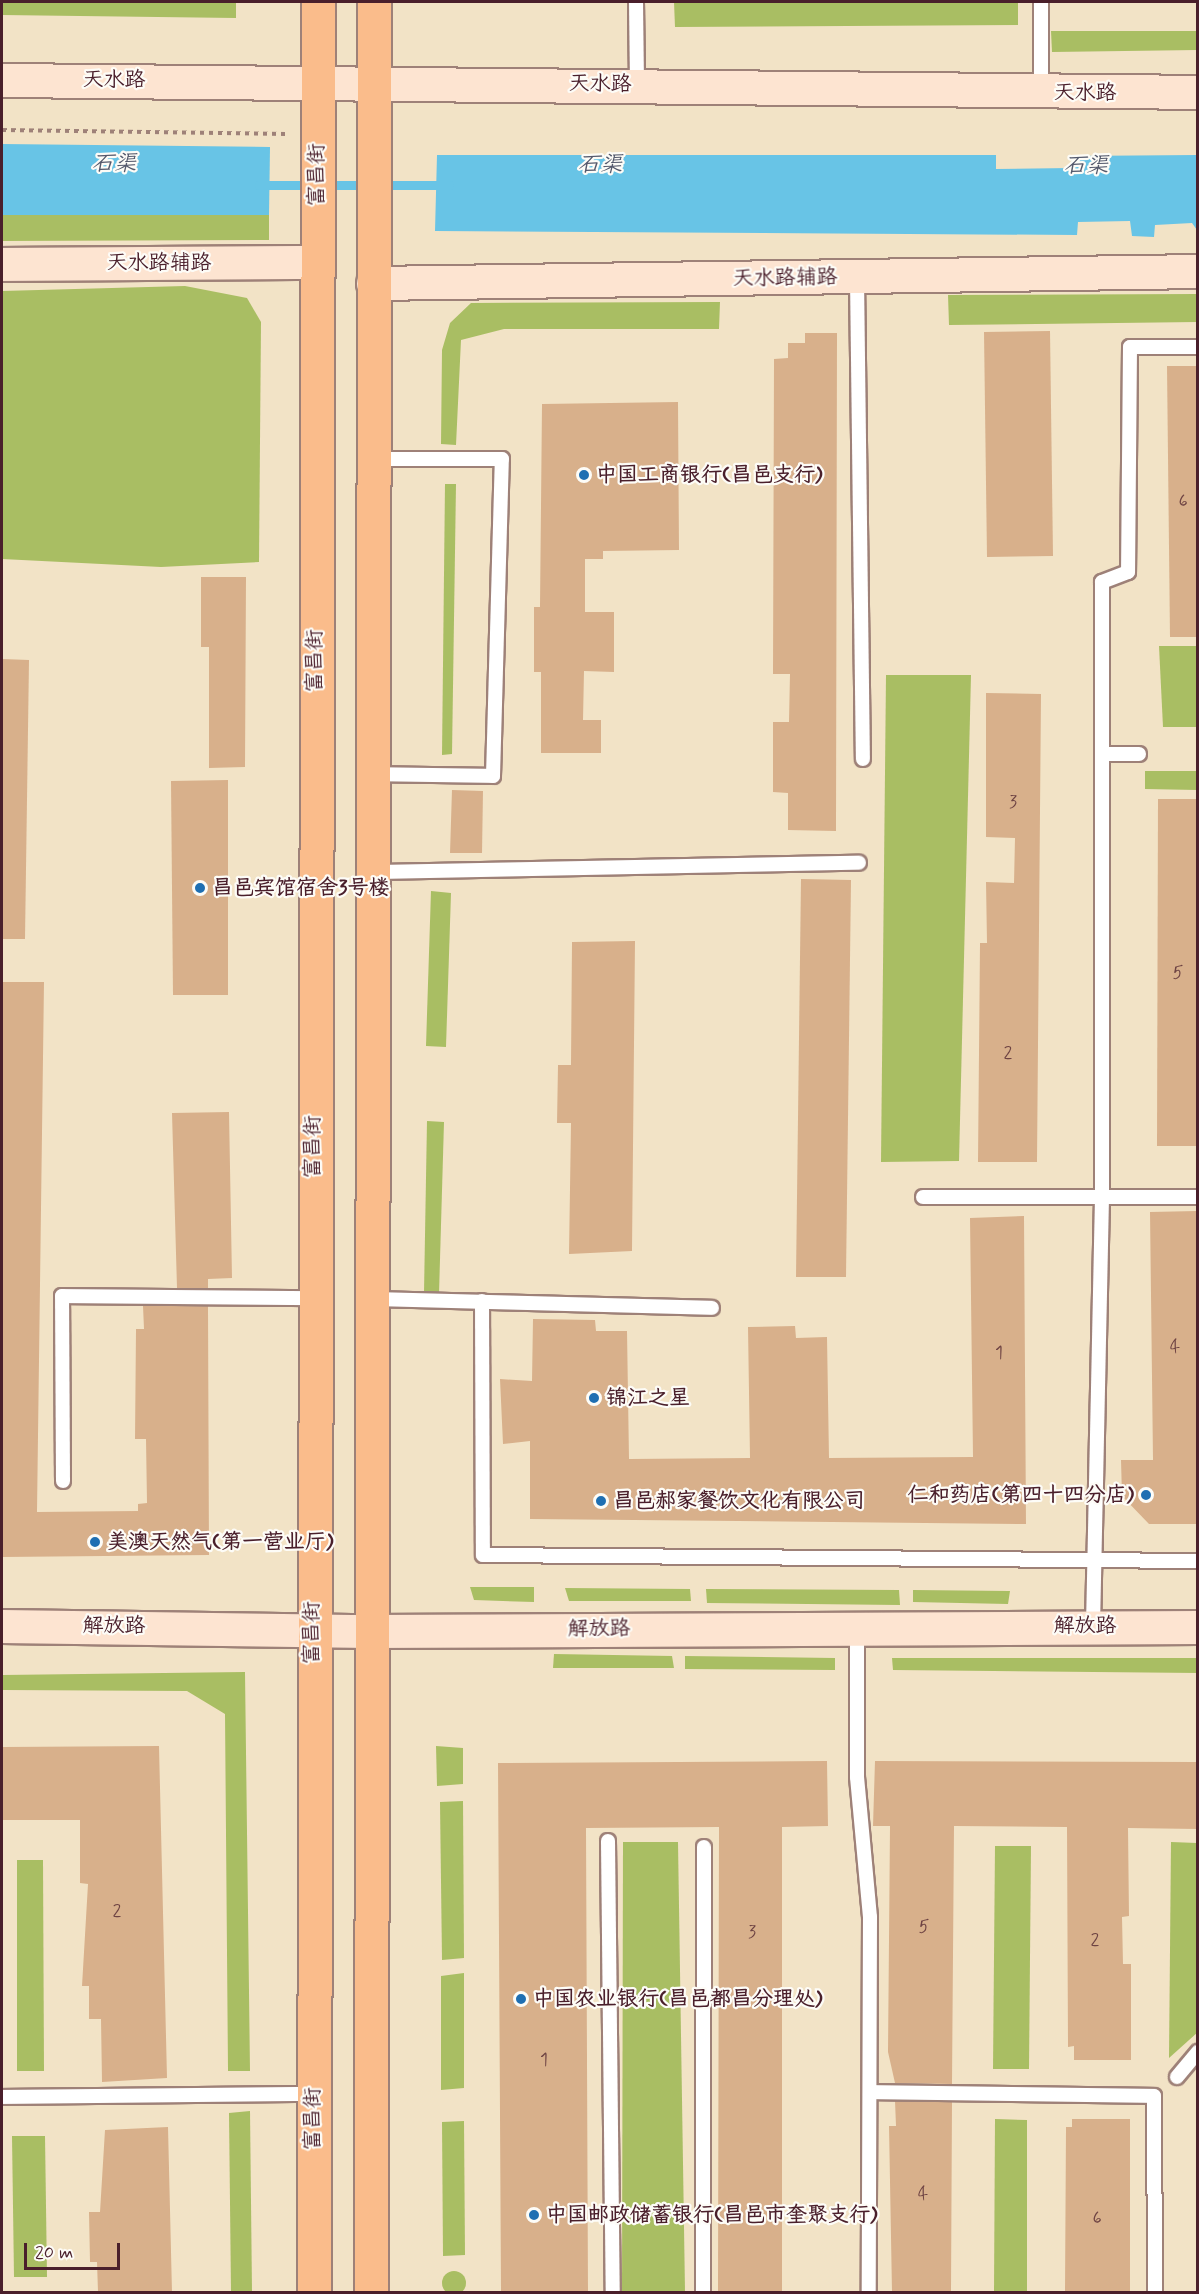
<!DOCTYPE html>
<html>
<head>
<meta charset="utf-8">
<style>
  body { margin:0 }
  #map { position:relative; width:1199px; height:2294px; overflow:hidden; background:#f2e3c6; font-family:Mynerve,"LXGW WenKai TC",sans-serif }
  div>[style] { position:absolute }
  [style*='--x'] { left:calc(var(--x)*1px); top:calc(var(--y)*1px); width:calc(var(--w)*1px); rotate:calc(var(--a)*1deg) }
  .green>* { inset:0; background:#a9be63 }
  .round { border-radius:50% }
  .water>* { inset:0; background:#68c4e6 }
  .stream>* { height:9px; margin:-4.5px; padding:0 4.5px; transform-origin:4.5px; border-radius:4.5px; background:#68c4e6 }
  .building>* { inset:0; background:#d8b08b }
  .path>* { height:4px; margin-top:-2px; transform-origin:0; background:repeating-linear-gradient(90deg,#9e8178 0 4.5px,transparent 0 9px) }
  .roads { filter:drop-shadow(2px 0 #9e8178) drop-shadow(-2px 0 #9e8178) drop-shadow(0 2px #9e8178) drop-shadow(0 -2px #9e8178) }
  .lane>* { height:14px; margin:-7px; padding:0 7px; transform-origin:7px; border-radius:7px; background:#fff }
  .secondary>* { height:33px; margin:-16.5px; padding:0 16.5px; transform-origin:16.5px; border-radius:16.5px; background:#fde4d1 }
  .primary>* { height:33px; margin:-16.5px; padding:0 16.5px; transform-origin:16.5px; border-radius:16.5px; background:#fabc8b }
  .dots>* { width:16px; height:16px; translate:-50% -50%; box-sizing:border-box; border:3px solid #fdfcf7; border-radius:50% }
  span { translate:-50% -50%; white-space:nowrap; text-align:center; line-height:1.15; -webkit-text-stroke:4.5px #fdfcf7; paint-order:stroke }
  .number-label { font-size:18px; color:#6e4343 }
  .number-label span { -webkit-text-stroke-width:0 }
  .street-label { font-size:21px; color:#4a1f2b }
  .poi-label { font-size:21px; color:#4a1f2b; font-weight:700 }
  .left { translate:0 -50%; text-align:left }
  .right { translate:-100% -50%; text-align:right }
  .water-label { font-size:22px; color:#54596c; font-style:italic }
  .frame { position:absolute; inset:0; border:3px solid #4a1f2b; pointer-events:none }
  .scale { position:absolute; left:24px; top:2243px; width:96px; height:27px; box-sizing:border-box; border:3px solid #4a1f2b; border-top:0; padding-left:8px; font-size:18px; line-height:21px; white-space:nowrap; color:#4a1f2b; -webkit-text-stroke:4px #fdfcf7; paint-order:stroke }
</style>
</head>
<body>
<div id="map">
  <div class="green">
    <i style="clip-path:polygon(2px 2px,236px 2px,236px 18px,2px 15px)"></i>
    <i style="clip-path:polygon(674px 2px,1018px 2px,1018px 25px,675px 27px)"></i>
    <i style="clip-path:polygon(1051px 31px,1197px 31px,1197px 50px,1052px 52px)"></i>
    <i style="clip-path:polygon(2px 215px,269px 215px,269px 240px,2px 241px)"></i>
    <i style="clip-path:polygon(185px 286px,247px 298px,261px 322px,259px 562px,161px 567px,2px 559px,2px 291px)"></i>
    <i style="clip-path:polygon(1197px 294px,1197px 322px,949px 325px,948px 295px)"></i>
    <i style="clip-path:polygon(720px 302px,719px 329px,504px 329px,461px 340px,456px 445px,441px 444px,442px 350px,450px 323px,471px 303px)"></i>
    <i style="clip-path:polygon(445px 484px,456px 484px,452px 754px,442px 755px)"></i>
    <i style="clip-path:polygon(1159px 646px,1197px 646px,1197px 727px,1163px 727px)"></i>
    <i style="clip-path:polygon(886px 675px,971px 675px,959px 1161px,881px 1162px)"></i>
    <i style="clip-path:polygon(1145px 771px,1197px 771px,1197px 790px,1145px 789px)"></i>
    <i style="clip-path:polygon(431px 891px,451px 893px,446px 1047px,426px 1046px)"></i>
    <i style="clip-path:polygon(427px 1121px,444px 1122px,439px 1294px,424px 1293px)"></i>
    <i style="clip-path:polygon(470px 1587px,534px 1587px,534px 1602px,474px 1600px)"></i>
    <i style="clip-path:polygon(565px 1588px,690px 1589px,691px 1601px,569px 1601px)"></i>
    <i style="clip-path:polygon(706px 1589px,899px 1590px,900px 1605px,707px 1603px)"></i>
    <i style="clip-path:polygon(913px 1590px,1009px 1591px,1010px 1591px,1008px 1604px,913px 1602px)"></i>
    <i style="clip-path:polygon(554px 1654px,672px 1656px,674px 1668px,553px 1668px)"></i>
    <i style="clip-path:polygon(685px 1656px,835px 1658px,835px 1670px,685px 1669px)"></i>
    <i style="clip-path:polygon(892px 1658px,1197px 1658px,1198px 1673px,893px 1670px)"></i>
    <i style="clip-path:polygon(245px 1672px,250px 2071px,228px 2071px,225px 1714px,187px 1691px,2px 1690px,2px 1675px)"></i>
    <i style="clip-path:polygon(436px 1746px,463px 1748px,463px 1784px,437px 1786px)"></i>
    <i style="clip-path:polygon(463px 1801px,464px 1958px,442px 1960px,440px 1802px)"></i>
    <i style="clip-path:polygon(623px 1842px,678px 1842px,685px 2292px,622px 2292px)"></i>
    <i style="clip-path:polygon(1171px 1842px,1197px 1843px,1198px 2032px,1169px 2058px)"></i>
    <i style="clip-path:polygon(995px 1846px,1031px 1846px,1029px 2069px,993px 2069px)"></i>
    <i style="clip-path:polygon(17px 1860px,43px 1860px,44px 2071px,17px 2071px)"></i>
    <i style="clip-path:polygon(464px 1973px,464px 2088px,441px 2090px,441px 1976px)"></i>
    <i style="clip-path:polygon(250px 2111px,252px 2292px,231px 2292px,229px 2113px)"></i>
    <i style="clip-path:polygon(995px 2119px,1027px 2120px,1027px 2292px,994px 2292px)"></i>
    <i style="clip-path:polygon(464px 2121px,465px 2255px,443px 2256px,442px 2122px)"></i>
    <i style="clip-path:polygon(12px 2136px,45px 2136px,47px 2277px,14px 2277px)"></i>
    <i class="round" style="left:442px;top:2271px;width:24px;height:24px"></i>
  </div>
  <div class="water">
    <i style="clip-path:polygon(2px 144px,270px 147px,269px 215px,2px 215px)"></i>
    <i style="clip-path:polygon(437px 155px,996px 155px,996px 169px,1071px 168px,1072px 156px,1197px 155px,1197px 230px,1192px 223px,1155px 225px,1154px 237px,1132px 236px,1130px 221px,1078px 222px,1077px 235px,435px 231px)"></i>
  </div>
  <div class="stream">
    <i style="--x:259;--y:185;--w:190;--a:0"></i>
  </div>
  <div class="building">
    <i style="clip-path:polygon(1050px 331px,1053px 556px,987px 557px,984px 332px)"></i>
    <i style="clip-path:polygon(805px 333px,837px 333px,836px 831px,788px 830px,788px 793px,773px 792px,773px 722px,789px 722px,790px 674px,773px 674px,774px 359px,788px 358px,788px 343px,805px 343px)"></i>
    <i style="clip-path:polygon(1167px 366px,1197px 366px,1197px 637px,1170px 637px)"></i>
    <i style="clip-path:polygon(678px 402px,679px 550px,603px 551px,603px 559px,585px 559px,585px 612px,614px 612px,614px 672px,584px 671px,583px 720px,601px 720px,601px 753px,541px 753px,541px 672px,534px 672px,534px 607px,540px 607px,542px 404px)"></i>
    <i style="clip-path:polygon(201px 577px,246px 577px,245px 767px,209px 768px,209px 647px,201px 647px)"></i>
    <i style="clip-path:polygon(2px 659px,29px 660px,25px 939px,2px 939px)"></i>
    <i style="clip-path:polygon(986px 693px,1041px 694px,1037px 1162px,978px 1162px,980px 943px,987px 943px,986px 882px,1014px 883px,1015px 838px,986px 837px)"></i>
    <i style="clip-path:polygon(228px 780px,228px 995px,173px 995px,171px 781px)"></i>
    <i style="clip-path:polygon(452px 790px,483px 791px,482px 853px,450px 853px)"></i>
    <i style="clip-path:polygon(1158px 799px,1197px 799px,1197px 1146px,1157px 1146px)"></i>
    <i style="clip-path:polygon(801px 879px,851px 880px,846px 1277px,796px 1277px)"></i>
    <i style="clip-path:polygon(635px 941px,632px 1251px,569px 1254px,571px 1123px,557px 1123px,558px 1065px,571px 1065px,572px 942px)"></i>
    <i style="clip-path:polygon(2px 982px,44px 982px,37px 1512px,138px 1511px,138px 1504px,147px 1503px,146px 1439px,135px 1439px,136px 1329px,144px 1329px,143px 1306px,208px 1306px,209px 1555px,2px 1557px)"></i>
    <i style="clip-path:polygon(229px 1112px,232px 1278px,208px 1279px,208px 1288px,177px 1288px,172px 1113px)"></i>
    <i style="clip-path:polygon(1197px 1211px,1197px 1524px,1149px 1524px,1122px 1496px,1121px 1460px,1153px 1460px,1150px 1212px)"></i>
    <i style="clip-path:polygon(1024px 1216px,1026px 1524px,530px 1519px,530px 1441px,503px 1444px,500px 1379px,532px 1381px,533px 1319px,595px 1320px,596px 1331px,627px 1331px,629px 1459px,750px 1458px,748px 1327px,795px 1326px,796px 1338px,827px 1337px,829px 1458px,973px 1457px,970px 1218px)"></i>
    <i style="clip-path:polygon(159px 1746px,167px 2078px,102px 2082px,101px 2019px,89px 2019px,89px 1986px,82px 1986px,88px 1884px,80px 1883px,80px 1820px,2px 1820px,2px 1747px)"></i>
    <i style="clip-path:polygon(827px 1761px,828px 1826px,782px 1827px,782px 2292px,718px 2292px,719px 1827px,586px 1828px,588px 2292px,501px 2292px,498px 1763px)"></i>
    <i style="clip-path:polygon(875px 1761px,1197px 1762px,1197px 1829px,1128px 1828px,1129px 1916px,1122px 1917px,1123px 1964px,1131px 1964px,1131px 2060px,1074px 2060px,1074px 2046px,1068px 2047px,1067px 1827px,954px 1826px,952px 2084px,895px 2083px,888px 2052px,890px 1826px,873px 1826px)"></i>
    <i style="clip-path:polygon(895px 2101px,952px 2102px,951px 2292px,892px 2292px,889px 2126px,896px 2126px)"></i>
    <i style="clip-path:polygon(1072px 2119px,1130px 2119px,1130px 2292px,1065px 2292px,1066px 2127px,1072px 2127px)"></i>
    <i style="clip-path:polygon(168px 2127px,172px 2292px,98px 2292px,97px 2262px,90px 2262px,89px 2212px,100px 2212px,105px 2130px)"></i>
  </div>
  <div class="path">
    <i style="--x:2;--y:130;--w:284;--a:0.8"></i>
  </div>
  <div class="roads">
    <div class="lane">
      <i style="--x:636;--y:2;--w:83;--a:89.3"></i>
      <i style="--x:1041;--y:2;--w:89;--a:90"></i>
      <i style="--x:857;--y:277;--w:482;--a:89.3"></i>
      <i style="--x:1198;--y:347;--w:68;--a:180"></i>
      <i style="--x:1130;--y:347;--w:225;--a:90.5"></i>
      <i style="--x:1128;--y:572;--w:28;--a:159"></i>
      <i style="--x:1102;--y:582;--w:615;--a:90"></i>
      <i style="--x:1102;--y:1197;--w:96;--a:0"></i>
      <i style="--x:1104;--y:754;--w:35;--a:0"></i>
      <i style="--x:372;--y:774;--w:121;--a:0.9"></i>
      <i style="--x:493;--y:776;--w:317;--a:-88.4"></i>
      <i style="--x:502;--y:459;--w:129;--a:180"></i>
      <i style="--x:372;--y:872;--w:487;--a:-1.1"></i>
      <i style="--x:923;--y:1197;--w:179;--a:0"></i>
      <i style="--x:1102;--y:1197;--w:429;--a:91.2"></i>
      <i style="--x:372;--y:1299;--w:340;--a:1.5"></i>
      <i style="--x:482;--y:1301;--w:254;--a:89.8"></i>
      <i style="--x:483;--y:1555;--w:715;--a:0.48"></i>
      <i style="--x:63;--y:1481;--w:185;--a:-90.3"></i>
      <i style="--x:62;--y:1296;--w:251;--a:0.5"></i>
      <i style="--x:857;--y:1629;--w:148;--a:90"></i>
      <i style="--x:857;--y:1777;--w:141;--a:84.7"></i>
      <i style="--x:870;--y:1917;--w:375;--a:90.2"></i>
      <i style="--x:608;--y:1841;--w:451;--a:89.4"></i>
      <i style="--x:1177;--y:2077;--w:33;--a:-50"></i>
      <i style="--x:870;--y:2092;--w:284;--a:0.8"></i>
      <i style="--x:1154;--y:2096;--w:196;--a:89.7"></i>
      <i style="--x:2;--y:2097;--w:311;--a:-0.6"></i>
      <i style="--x:703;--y:2292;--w:445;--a:-89.9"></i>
    </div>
    <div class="secondary">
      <i style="--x:2;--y:80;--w:1196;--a:0.57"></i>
      <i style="--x:2;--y:264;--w:315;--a:-0.4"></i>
      <i style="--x:373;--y:283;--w:825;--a:-0.83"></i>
      <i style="--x:2;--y:1626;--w:367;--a:0.8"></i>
      <i style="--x:369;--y:1631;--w:829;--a:-0.28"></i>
    </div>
    <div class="primary">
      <i style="--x:314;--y:2292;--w:2290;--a:-89.9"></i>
      <i style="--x:371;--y:2292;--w:2290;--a:-89.92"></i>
    </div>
  </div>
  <div class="dots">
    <i style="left:584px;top:475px;background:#1f6fb2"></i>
    <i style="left:200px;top:888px;background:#1f6fb2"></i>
    <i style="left:594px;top:1398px;background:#1f6fb2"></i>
    <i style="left:1146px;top:1495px;background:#1f6fb2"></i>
    <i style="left:601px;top:1501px;background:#1f6fb2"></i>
    <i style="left:95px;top:1542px;background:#1f6fb2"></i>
    <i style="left:521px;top:1999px;background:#1f6fb2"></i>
    <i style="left:534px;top:2215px;background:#1f6fb2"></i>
  </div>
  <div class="number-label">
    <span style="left:1183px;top:501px">6</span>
    <span style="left:1013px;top:802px">3</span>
    <span style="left:1178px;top:973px">5</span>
    <span style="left:1008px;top:1053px">2</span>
    <span style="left:1175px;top:1347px">4</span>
    <span style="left:999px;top:1353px">1</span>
    <span style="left:117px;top:1911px">2</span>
    <span style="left:924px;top:1927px">5</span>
    <span style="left:752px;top:1932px">3</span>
    <span style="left:1095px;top:1940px">2</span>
    <span style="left:544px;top:2060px">1</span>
    <span style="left:923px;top:2194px">4</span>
    <span style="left:1097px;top:2218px">6</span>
  </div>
  <div class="street-label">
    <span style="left:114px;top:80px">天水路</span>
    <span style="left:600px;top:84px;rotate:1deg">天水路</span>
    <span style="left:1085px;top:93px">天水路</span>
    <span style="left:317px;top:175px;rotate:-90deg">富昌街</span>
    <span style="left:159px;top:263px">天水路辅路</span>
    <span style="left:785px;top:278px;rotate:-1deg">天水路辅路</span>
    <span style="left:315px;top:661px;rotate:-90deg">富昌街</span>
    <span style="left:313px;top:1147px;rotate:-90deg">富昌街</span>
    <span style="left:114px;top:1626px">解放路</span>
    <span style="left:1085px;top:1626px">解放路</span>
    <span style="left:599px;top:1629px;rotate:-1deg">解放路</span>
    <span style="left:312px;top:1633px;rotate:-90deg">富昌街</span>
    <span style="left:313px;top:2119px;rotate:-90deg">富昌街</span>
  </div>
  <div class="poi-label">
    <span class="left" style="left:596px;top:475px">中国工商银行(昌邑支行)</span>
    <span class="left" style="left:212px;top:888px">昌邑宾馆宿舍3号楼</span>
    <span class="left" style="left:606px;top:1398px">锦江之星</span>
    <span class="right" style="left:1134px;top:1495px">仁和药店(第四十四分店)</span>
    <span class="left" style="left:613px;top:1501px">昌邑郝家餐饮文化有限公司</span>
    <span class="left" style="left:107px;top:1542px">美澳天然气(第一营业厅)</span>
    <span class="left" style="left:533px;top:1999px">中国农业银行(昌邑都昌分理处)</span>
    <span class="left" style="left:546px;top:2215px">中国邮政储蓄银行(昌邑市奎聚支行)</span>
  </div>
  <div class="water-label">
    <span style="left:114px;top:165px">石渠</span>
    <span style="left:600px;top:166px">石渠</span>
    <span style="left:1086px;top:167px">石渠</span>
  </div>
  <div class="frame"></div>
  <div class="scale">20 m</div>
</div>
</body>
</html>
